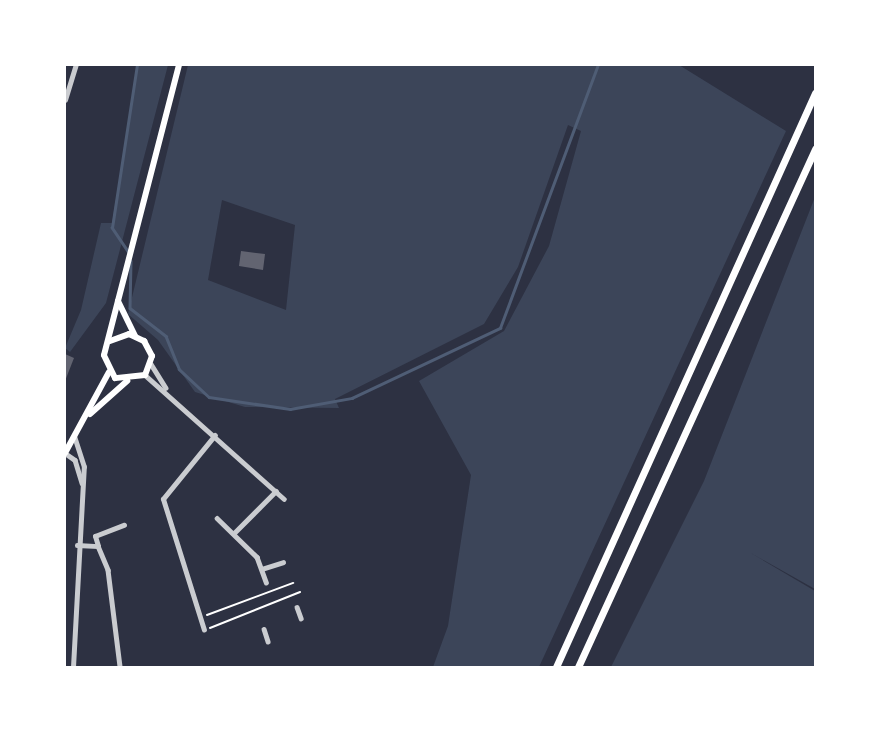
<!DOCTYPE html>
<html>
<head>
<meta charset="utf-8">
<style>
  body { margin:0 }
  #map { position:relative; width:880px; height:732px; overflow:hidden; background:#2d3142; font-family:"Nunito Sans",sans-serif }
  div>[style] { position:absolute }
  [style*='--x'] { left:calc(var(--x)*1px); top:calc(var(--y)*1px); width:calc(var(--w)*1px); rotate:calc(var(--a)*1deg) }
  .green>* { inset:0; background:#3c4559 }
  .stream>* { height:2.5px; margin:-1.25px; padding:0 1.25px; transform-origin:1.25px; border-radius:1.25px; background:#4f5d75 }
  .building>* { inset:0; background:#626471 }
  .path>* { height:2px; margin:-1px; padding:0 1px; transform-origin:1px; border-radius:1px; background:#fff }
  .minor>* { height:4.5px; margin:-2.25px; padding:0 2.25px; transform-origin:2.25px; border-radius:2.25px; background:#caccd0 }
  .secondary>* { height:6px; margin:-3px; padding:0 3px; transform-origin:3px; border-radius:3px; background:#fff }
  .trunk>* { height:7px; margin:-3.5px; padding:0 3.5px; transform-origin:3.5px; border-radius:3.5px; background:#fff }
  span { translate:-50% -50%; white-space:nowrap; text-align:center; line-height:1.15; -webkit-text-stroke:7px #fff; paint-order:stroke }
  .frame { position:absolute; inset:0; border:66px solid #fff; pointer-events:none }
</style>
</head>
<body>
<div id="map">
  <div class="green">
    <i style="clip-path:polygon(138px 65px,168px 65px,106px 303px,70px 352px,65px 348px,81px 310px,101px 223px,112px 223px)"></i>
    <i style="clip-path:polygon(evenodd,188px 65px,679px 65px,786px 131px,539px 667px,433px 667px,448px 626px,471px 475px,419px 381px,504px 331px,549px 246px,581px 131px,568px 125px,518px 267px,484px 324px,335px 399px,339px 408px,245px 407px,195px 392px,158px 340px,128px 314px,188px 65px,222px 200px,295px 225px,286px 310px,208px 280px,222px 200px)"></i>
    <i style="clip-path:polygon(815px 197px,815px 589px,749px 552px,815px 591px,815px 667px,611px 667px,704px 481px)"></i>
  </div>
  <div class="stream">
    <i style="--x:128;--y:252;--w:29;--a:-124"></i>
    <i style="--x:112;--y:228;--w:165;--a:-81.3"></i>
    <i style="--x:131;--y:261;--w:47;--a:91.2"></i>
    <i style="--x:130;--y:308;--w:46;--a:37.9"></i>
    <i style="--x:166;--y:336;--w:35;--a:68"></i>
    <i style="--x:179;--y:369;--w:41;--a:43"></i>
    <i style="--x:209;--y:397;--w:82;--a:8.4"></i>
    <i style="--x:290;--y:409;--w:63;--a:-10.1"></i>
    <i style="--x:352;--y:398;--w:164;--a:-25.3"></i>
    <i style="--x:500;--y:328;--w:281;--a:-69.6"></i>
  </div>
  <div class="building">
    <i style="clip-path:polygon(241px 251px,265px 254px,263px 270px,239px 266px)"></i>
    <i style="clip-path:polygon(65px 354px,74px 358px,65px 381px)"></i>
  </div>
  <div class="path">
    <i style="--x:207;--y:615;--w:92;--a:-20.4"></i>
    <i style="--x:210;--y:628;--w:97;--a:-21.8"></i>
  </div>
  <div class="minor">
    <i style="--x:65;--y:100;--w:37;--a:-73"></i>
    <i style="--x:151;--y:364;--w:28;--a:58"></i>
    <i style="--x:145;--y:375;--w:186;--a:41.7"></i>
    <i style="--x:65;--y:453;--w:12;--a:35"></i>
    <i style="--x:75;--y:460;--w:24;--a:73"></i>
    <i style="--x:217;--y:518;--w:56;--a:44.3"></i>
    <i style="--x:257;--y:557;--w:27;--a:70"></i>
    <i style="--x:234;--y:533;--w:59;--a:-45"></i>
    <i style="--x:77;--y:545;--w:21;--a:3"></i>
    <i style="--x:98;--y:546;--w:26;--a:67"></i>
    <i style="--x:108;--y:570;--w:98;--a:82.9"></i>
    <i style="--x:98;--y:546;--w:10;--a:-107"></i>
    <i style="--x:95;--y:536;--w:31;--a:-21"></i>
    <i style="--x:262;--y:569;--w:22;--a:-18"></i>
    <i style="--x:297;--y:607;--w:12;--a:70"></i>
    <i style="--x:264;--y:629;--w:13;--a:72"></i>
    <i style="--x:204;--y:630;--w:137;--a:-107.4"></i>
    <i style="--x:163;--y:499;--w:82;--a:-50.9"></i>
    <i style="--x:73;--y:667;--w:200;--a:-86.9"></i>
    <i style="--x:84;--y:467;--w:32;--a:-108"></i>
  </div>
  <div class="secondary">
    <i style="--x:118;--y:301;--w:39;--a:64"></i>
    <i style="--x:110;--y:341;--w:20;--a:-20"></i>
    <i style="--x:129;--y:334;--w:17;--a:25"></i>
    <i style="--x:144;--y:341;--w:17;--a:62"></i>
    <i style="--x:152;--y:356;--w:20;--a:110"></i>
    <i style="--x:145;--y:375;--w:30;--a:174"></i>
    <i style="--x:115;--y:378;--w:25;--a:-116"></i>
    <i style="--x:104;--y:355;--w:300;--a:-75.5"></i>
    <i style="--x:90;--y:414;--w:50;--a:-41.7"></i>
    <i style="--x:65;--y:453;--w:92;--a:-61.5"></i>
  </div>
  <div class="trunk">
    <i style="--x:556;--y:667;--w:630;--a:-65.71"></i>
    <i style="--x:578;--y:667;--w:570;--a:-65.41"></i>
  </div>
  <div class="frame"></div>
</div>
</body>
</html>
